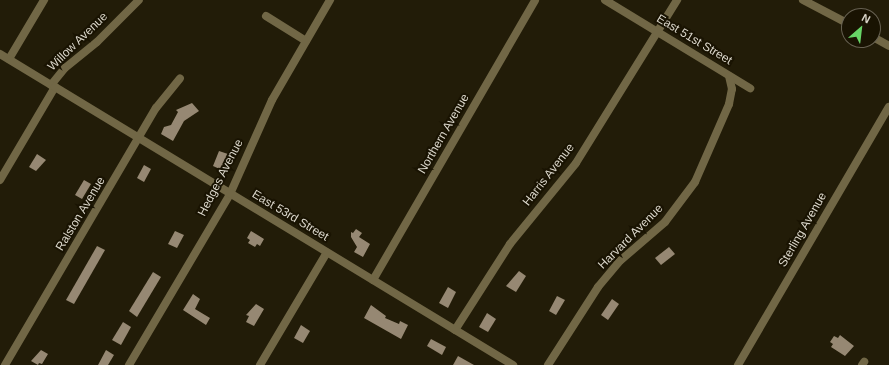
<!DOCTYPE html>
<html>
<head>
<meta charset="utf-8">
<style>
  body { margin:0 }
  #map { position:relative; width:889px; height:365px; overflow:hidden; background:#221c08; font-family:Helvetica,sans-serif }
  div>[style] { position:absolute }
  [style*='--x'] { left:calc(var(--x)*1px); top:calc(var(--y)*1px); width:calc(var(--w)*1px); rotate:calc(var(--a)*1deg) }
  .building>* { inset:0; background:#968873 }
  .minor>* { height:8px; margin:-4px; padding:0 4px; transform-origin:4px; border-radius:4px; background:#716746 }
  .tertiary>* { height:8px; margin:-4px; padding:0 4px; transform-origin:4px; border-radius:4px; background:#716746 }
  span { translate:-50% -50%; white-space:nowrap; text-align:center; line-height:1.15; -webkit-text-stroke:4px #191302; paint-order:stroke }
  .street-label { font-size:12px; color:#dbd7cb }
  .north { position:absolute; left:841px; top:8px; width:40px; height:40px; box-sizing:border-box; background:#191302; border:1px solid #676152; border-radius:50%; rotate:28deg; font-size:11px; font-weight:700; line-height:16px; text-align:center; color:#dbd7cb }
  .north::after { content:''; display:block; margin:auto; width:14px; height:18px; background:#67d466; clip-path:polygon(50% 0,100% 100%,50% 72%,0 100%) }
</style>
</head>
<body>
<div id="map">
  <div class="building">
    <i style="clip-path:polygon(192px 103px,199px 111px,184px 121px,173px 141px,161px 134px,164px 127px,171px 125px,178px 112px,176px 110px)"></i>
    <i style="clip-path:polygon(219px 151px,228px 154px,222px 170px,213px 166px)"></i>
    <i style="clip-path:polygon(37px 154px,46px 160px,36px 171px,29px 167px)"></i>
    <i style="clip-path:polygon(144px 165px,151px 169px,144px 182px,137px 178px)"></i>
    <i style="clip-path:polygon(84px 180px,91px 184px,82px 199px,75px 195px)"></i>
    <i style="clip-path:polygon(356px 229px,362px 233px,359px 237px,370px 244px,363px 257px,354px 252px,357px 247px,351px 237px,351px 232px,353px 233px)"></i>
    <i style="clip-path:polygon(175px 231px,184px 235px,177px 248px,168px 244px)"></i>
    <i style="clip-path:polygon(251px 231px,264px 239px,260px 246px,257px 244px,255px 247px,248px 243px,250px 240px,247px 238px)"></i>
    <i style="clip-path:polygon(97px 246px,105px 250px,74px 304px,66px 300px)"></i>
    <i style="clip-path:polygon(669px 247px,675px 254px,661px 265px,655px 258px)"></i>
    <i style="clip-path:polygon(519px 271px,526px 276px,516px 292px,506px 286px)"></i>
    <i style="clip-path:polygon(153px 272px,161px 277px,137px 317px,129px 311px)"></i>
    <i style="clip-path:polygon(448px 287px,456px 292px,448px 308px,439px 303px)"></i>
    <i style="clip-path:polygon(193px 294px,200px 299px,195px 309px,210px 318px,206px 325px,183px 310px)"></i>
    <i style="clip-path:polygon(557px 296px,565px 300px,556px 315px,549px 311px)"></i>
    <i style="clip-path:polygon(612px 299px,619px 304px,608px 320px,601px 315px)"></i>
    <i style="clip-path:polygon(256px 304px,264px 309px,254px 326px,246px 322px,249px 316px,246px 315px)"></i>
    <i style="clip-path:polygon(371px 305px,386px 316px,385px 318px,399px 324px,400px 321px,408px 325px,401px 339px,364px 318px)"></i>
    <i style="clip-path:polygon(487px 313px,496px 319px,488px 332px,479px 327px)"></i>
    <i style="clip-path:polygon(123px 322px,131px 327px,121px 345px,112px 340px)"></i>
    <i style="clip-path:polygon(301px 325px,310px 331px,303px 343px,294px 338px)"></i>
    <i style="clip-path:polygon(840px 335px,854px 346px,845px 356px,831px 347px,833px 344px,830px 342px,834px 336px,838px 338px)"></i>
    <i style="clip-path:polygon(431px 339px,446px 347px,442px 355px,427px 346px)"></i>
    <i style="clip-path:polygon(41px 350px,48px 354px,42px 364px,39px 363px,38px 365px,31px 361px)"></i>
    <i style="clip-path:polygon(106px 350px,114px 355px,108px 365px,98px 365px)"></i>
    <i style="clip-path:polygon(458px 356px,474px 365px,453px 365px)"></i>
  </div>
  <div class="minor">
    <i style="--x:605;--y:0;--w:170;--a:31.3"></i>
    <i style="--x:803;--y:0;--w:52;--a:27.6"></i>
    <i style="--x:266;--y:16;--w:47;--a:32"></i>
    <i style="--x:873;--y:37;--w:18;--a:29"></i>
    <i style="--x:9;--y:59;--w:69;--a:-59.3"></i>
    <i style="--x:0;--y:180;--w:108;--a:-59.4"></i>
    <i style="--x:55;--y:87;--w:4;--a:-153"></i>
    <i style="--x:51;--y:85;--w:22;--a:-51"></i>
    <i style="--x:65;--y:68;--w:41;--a:-39.1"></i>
    <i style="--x:97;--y:42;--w:59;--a:-45"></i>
    <i style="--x:373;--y:280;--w:323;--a:-59.9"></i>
    <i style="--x:455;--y:330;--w:102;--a:-57.4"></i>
    <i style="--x:510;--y:244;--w:104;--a:-50.8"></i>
    <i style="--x:576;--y:163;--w:192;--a:-58.2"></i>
    <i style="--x:5;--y:365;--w:298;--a:-59.6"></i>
    <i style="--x:156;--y:108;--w:38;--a:-51"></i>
    <i style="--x:129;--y:365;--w:199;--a:-59.4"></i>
    <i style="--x:230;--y:194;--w:103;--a:-65.9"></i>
    <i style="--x:272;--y:100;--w:116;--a:-59.9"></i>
    <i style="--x:260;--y:365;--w:131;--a:-59.3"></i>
    <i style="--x:548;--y:365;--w:93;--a:-57.3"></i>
    <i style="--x:598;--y:287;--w:35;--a:-50"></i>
    <i style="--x:621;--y:260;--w:58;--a:-40.8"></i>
    <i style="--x:665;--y:222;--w:50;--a:-53.1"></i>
    <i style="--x:695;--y:182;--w:85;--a:-66.4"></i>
    <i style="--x:729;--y:104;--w:15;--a:-79"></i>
    <i style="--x:732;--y:89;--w:13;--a:-103"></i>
    <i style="--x:862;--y:365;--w:4;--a:-56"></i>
  </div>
  <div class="tertiary">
    <i style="--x:0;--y:54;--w:60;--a:31.3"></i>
    <i style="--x:55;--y:87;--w:536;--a:31.26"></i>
    <i style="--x:738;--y:365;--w:299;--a:-59.7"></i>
  </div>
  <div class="street-label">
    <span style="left:694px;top:40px;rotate:31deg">East 51st Street</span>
    <span style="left:78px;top:42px;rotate:-44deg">Willow Avenue</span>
    <span style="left:444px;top:134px;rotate:-60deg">Northern Avenue</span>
    <span style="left:549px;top:175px;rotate:-52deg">Harris Avenue</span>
    <span style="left:221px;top:178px;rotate:-63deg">Hedges Avenue</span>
    <span style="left:81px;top:214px;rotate:-59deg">Ralston Avenue</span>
    <span style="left:290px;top:216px;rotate:31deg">East 53rd Street</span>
    <span style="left:803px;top:230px;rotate:-60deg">Sterling Avenue</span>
    <span style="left:631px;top:237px;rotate:-45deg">Harvard Avenue</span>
  </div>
  <div class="north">N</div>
</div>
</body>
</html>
